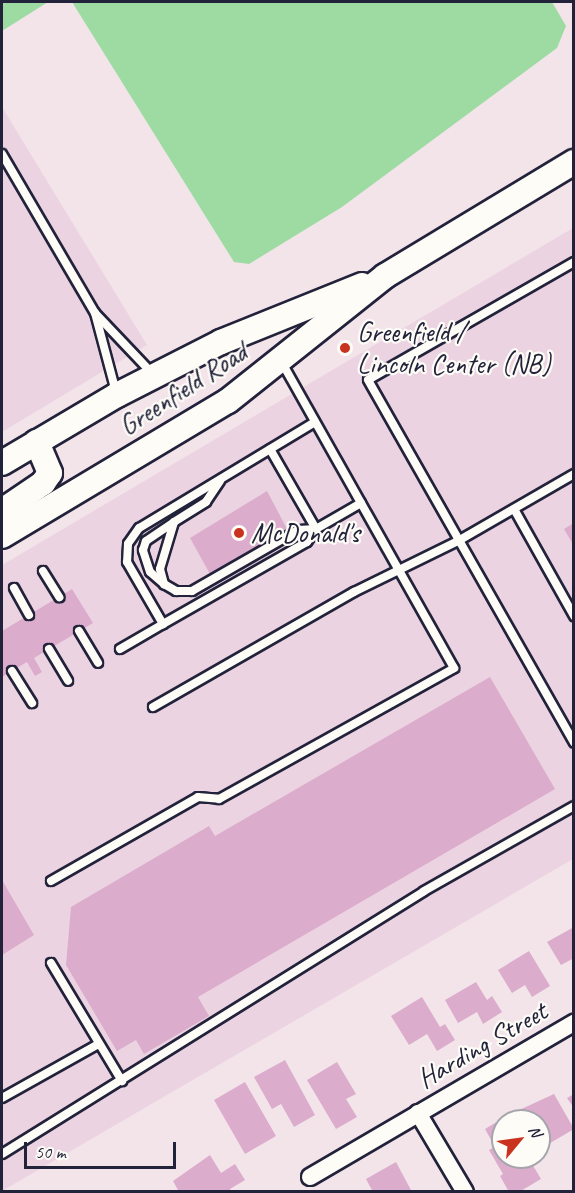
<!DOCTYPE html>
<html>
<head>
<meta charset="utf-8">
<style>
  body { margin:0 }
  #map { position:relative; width:575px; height:1193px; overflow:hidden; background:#f3e4ea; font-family:Caveat,sans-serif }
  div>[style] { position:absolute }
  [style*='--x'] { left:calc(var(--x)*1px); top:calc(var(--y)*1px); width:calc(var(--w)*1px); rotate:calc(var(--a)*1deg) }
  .built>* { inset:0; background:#ecd3e1 }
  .green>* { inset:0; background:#9ddba3 }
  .building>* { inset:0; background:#dbaccc }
  .roads { filter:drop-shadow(2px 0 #22223b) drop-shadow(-2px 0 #22223b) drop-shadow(0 2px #22223b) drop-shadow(0 -2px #22223b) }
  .service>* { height:8px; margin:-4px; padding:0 4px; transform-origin:4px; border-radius:4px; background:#fdfcf7 }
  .minor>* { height:16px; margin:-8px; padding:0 8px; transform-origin:8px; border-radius:8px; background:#fdfcf7 }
  .secondary>* { height:24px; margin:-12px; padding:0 12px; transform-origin:12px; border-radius:12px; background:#fdfcf7 }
  .dots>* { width:16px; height:16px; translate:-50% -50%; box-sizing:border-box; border:3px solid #fdfcf7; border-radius:50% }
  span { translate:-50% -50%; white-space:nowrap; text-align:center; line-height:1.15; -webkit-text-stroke:4.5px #fdfcf7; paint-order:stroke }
  .poi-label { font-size:28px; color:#22223b }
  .left { translate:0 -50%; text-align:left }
  .street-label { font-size:28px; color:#22223b }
  .frame { position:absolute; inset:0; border:3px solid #22223b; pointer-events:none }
  .north { position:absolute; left:491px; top:1109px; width:60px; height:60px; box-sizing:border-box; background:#fdfcf7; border:2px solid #a5a5ac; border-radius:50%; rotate:61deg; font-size:16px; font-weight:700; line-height:24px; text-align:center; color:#22223b }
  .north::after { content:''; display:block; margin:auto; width:21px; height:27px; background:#c8321e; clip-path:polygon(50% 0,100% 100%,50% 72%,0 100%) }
  .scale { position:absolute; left:24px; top:1142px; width:152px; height:27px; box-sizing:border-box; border:3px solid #22223b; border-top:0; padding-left:8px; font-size:18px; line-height:21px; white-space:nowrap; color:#22223b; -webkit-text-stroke:4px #fdfcf7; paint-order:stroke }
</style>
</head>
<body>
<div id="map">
  <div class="built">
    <i style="clip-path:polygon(2px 107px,147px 345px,2px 432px)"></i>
    <i style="clip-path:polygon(573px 228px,573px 859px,2px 1191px,2px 565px)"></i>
  </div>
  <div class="green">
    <i style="clip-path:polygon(2px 2px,48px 2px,2px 31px)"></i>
    <i style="clip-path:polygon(72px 2px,552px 2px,566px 26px,557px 48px,342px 207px,249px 264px,234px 262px)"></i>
  </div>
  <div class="building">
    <i style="clip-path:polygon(267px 491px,287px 529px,210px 574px,190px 538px)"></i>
    <i style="clip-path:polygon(574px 523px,574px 546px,564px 529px)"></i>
    <i style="clip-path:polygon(72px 589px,93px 623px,34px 658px,42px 672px,35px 676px,27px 662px,2px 677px,2px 631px)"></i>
    <i style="clip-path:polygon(490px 677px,555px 789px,198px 997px,209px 1016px,144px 1054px,136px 1040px,117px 1051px,66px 965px,71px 907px,209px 826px,215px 836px)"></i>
    <i style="clip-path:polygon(2px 880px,34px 935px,2px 955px)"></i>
    <i style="clip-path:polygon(574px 927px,574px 958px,561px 965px,547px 942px)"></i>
    <i style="clip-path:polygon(529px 951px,550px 986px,532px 997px,525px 985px,512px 993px,498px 970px)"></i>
    <i style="clip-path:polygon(476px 982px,487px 1000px,492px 996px,502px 1012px,483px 1024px,477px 1012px,458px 1023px,445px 1000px)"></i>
    <i style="clip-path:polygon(422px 997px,440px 1027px,445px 1024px,455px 1040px,437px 1051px,427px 1034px,409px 1045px,391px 1016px)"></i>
    <i style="clip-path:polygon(285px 1060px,315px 1115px,294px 1127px,281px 1104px,272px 1109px,254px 1077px)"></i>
    <i style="clip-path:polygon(337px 1062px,356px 1094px,346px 1099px,357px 1117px,336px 1129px,307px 1080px)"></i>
    <i style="clip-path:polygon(245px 1082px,276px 1136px,245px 1154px,214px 1100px)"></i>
    <i style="clip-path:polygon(554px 1094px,574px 1129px,540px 1149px,539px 1121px,523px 1121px,517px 1111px)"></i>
    <i style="clip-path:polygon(574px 1094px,574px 1108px,567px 1098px)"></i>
    <i style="clip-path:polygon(505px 1117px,503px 1157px,528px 1157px,541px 1179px,519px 1192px,509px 1192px,500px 1176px,503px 1174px,489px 1150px,495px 1147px,485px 1129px)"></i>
    <i style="clip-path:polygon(210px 1155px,221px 1173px,235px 1164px,245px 1180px,230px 1189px,231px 1192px,179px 1192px,173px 1181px)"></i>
    <i style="clip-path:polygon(396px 1162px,412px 1192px,373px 1192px,366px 1179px)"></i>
  </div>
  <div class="roads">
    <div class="service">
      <i style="--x:2;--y:154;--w:184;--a:59.7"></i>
      <i style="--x:574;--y:262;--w:237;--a:150.2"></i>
      <i style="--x:368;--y:380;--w:417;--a:60.4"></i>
      <i style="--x:116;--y:392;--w:82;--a:-104.9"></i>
      <i style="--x:95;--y:313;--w:83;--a:46.5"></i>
      <i style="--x:315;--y:422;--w:205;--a:148.9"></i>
      <i style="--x:139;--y:528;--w:19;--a:125"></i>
      <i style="--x:128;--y:544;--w:18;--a:93"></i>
      <i style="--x:127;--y:562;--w:72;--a:59.9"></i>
      <i style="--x:163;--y:624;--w:166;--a:-29.7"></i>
      <i style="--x:307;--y:542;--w:16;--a:-55"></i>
      <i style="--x:316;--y:529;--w:52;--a:-30"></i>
      <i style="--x:220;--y:481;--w:25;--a:124"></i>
      <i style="--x:206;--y:502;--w:38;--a:148"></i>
      <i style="--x:174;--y:522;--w:49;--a:106.6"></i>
      <i style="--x:160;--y:569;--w:16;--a:75"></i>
      <i style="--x:164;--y:584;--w:14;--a:30"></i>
      <i style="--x:176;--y:591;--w:16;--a:0"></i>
      <i style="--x:192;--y:591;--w:122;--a:-29.9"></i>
      <i style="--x:298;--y:530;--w:18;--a:-3"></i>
      <i style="--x:316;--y:529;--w:92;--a:-119.9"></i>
      <i style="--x:514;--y:509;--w:123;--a:60.7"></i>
      <i style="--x:43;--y:571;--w:31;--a:58"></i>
      <i style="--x:164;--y:584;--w:18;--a:-139"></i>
      <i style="--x:150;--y:572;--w:23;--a:-108"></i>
      <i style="--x:143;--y:550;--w:9;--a:-72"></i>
      <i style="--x:146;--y:541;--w:34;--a:-34"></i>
      <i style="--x:14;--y:588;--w:31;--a:61"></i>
      <i style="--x:79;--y:631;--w:37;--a:59"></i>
      <i style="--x:49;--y:649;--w:37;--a:59"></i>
      <i style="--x:120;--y:649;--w:50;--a:-30.2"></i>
      <i style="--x:12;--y:671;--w:38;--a:58"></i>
      <i style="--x:153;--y:707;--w:232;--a:-29.8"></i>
      <i style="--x:354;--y:592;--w:116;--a:-26.1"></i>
      <i style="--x:458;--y:541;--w:134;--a:-30"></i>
      <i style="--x:51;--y:881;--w:169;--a:-29.7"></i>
      <i style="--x:198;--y:797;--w:21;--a:5"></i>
      <i style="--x:219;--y:799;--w:269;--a:-29.1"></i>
      <i style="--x:454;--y:668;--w:352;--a:-119.4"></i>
      <i style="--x:51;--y:963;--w:138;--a:59"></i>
      <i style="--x:2;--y:1098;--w:109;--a:-29.2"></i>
      <i style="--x:2;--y:1154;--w:497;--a:-31.9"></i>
      <i style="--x:424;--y:891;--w:172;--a:-29.5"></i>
    </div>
    <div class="minor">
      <i style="--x:418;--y:1113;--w:92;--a:59.3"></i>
      <i style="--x:310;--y:1177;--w:306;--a:-30.3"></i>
    </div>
    <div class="secondary">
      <i style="--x:2;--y:463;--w:134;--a:-30.6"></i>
      <i style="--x:117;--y:395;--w:117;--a:-27"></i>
      <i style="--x:221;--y:342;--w:152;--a:-22"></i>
      <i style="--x:2;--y:511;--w:50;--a:-34.3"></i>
      <i style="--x:43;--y:483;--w:12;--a:-55"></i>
      <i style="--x:50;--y:473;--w:34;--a:-113"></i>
      <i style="--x:2;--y:536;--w:263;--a:-30.9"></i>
      <i style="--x:228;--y:401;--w:201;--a:-38.5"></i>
      <i style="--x:385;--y:276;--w:221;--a:-31.1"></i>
    </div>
  </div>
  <div class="dots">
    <i style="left:345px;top:348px;background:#c8321e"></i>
    <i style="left:239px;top:533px;background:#c8321e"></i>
  </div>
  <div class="poi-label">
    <span class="left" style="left:357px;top:348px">Greenfield /<br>Lincoln Center (NB)</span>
    <span class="left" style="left:251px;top:533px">McDonald's</span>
  </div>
  <div class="street-label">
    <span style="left:183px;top:389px;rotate:-33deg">Greenfield Road</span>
    <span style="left:482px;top:1045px;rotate:-30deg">Harding Street</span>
  </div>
  <div class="frame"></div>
  <div class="north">N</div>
  <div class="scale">50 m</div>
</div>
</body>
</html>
